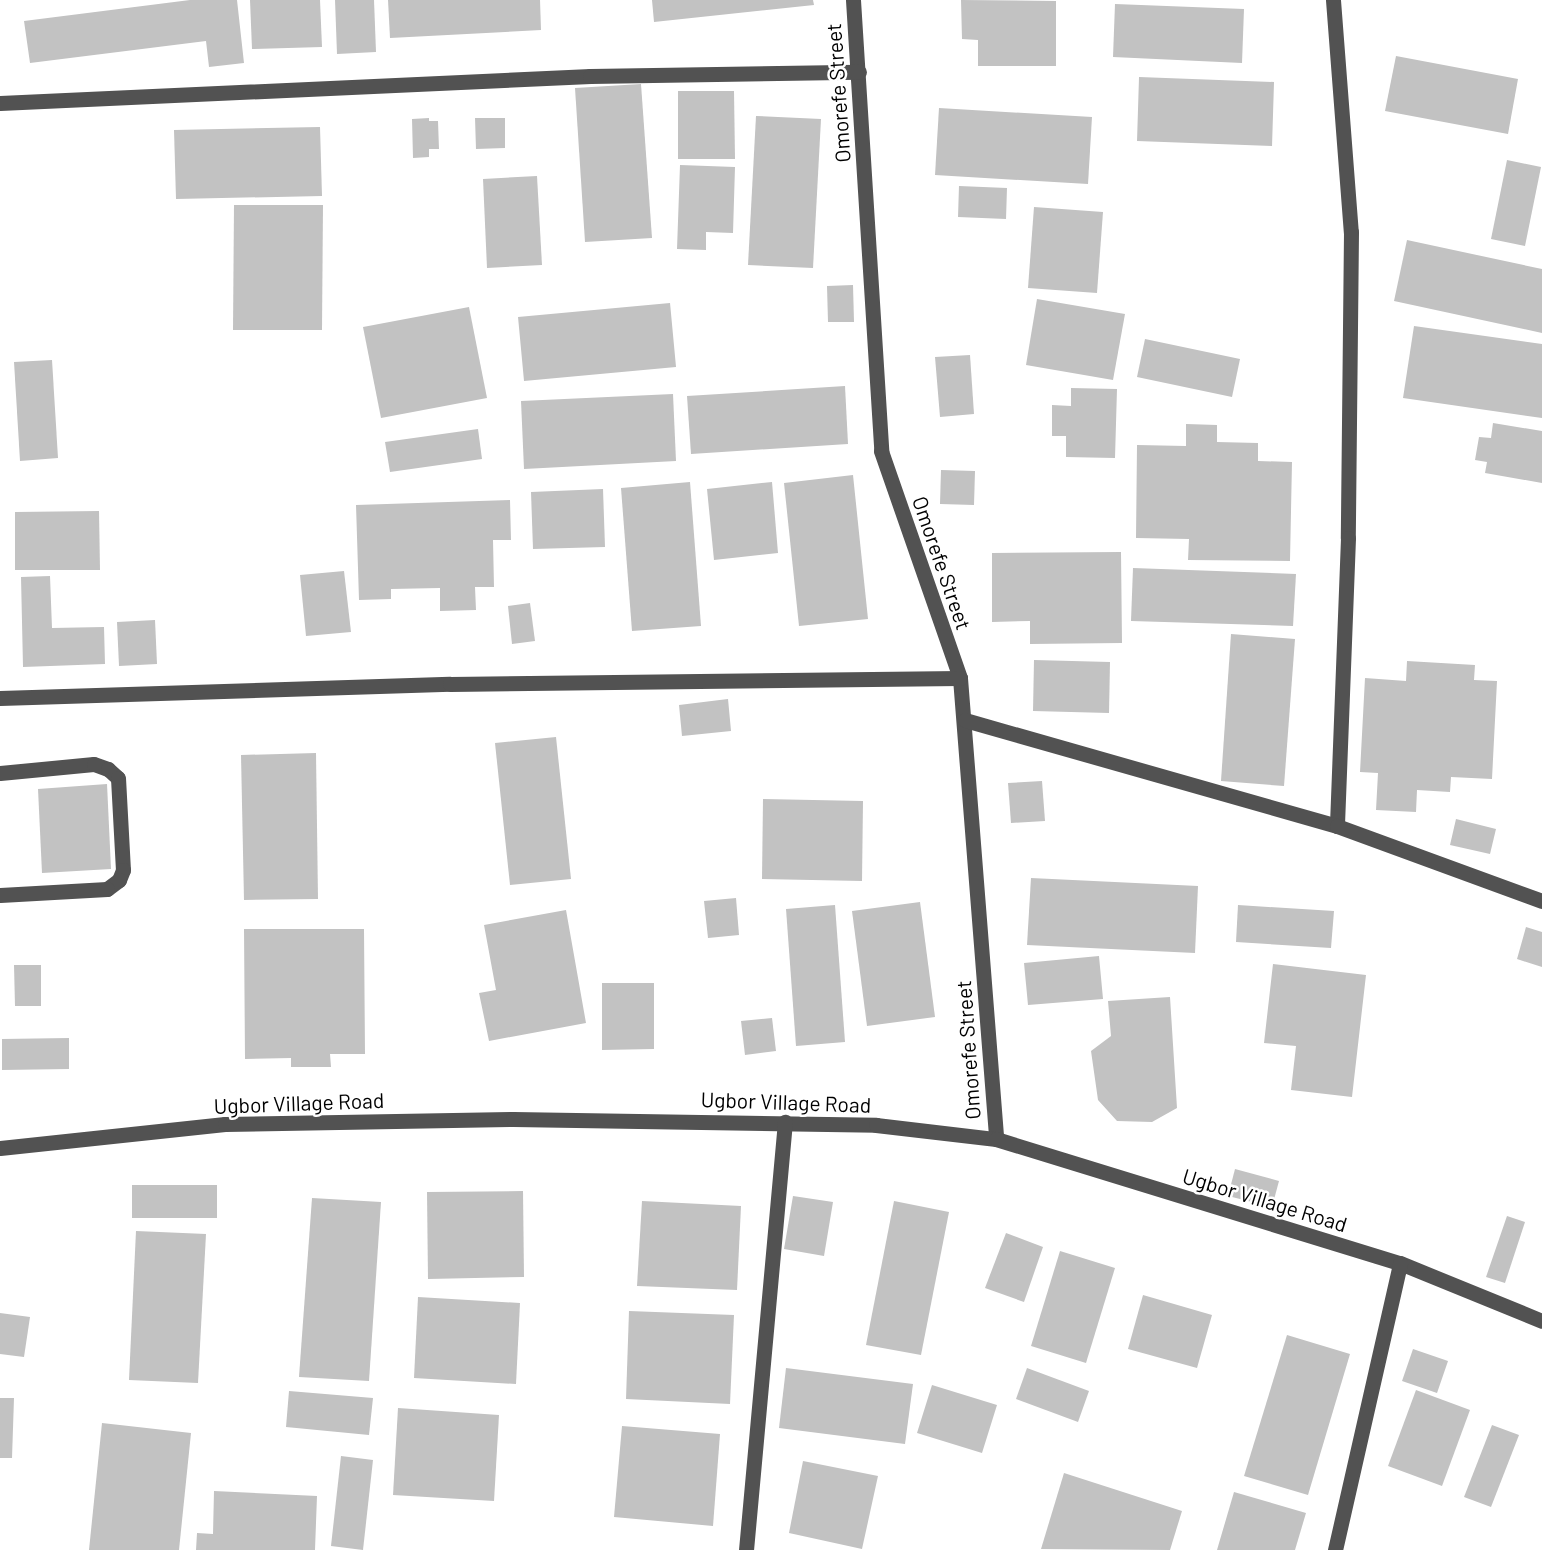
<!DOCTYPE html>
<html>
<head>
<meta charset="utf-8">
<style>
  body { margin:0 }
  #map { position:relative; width:1542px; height:1550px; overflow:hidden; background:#fff; font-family:Barlow,sans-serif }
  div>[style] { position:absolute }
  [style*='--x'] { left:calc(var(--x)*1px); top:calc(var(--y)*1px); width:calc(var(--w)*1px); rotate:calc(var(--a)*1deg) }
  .building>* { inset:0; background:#c2c2c2 }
  .minor>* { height:15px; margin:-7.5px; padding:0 7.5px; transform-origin:7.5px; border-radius:7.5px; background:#525252 }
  span { translate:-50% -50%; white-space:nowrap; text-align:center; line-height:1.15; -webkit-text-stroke:5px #fff; paint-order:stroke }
  .street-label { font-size:21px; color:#000 }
</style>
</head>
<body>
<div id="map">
  <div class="building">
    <i style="clip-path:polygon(190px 0,237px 0,244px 63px,209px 67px,206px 41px,30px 63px,24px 21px)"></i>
    <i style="clip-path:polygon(250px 0,320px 0,322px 47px,252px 49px)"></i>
    <i style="clip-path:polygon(335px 0,374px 0,376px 52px,337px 54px)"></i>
    <i style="clip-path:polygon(388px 0,540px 0,541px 30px,390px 38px)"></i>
    <i style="clip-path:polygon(652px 0,813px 0,814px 5px,654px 22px)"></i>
    <i style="clip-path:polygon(961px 0,1056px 1px,1056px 66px,978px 66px,978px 40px,962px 39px)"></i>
    <i style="clip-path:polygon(1115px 4px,1244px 9px,1242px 63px,1113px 57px)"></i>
    <i style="clip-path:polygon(1396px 56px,1518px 79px,1508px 134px,1385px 111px)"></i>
    <i style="clip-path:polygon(1139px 77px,1274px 82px,1272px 146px,1137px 141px)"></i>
    <i style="clip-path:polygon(641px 84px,652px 238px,585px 242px,575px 88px)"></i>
    <i style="clip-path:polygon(678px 91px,734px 91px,735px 159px,678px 159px)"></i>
    <i style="clip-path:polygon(939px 108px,1092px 117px,1088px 184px,935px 175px)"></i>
    <i style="clip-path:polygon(756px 116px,821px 119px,813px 268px,748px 265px)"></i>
    <i style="clip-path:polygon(429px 118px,429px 121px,438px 121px,439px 149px,429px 149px,429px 157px,413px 158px,412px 119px)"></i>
    <i style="clip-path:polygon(475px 118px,505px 118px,505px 148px,476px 149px)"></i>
    <i style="clip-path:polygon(320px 127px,322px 196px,176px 199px,174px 130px)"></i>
    <i style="clip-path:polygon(1507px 160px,1541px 167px,1525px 246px,1491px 239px)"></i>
    <i style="clip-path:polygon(680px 165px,735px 167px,733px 233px,706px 232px,706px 250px,677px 249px)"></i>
    <i style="clip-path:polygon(537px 176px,542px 265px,487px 268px,483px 179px)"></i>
    <i style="clip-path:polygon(959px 186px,1007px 188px,1006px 219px,958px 217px)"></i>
    <i style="clip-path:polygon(234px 205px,323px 205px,322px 330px,233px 330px)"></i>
    <i style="clip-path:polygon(1034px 207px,1103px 212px,1097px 293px,1028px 288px)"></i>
    <i style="clip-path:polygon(1407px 240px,1542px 269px,1542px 333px,1394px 301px)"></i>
    <i style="clip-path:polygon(853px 285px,854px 322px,828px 322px,827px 286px)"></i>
    <i style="clip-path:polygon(1037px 299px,1125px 314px,1113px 380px,1026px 365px)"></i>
    <i style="clip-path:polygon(670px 303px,676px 367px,524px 381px,518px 317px)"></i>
    <i style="clip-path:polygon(469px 307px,487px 398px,381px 418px,363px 327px)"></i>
    <i style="clip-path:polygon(1414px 326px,1542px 344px,1542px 418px,1403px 398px)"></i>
    <i style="clip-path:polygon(1145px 339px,1240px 359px,1232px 397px,1137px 377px)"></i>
    <i style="clip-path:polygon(970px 355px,974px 414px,940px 417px,935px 357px)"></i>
    <i style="clip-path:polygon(52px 360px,58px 458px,20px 461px,14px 362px)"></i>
    <i style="clip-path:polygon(845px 386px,848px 444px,691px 454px,687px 396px)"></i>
    <i style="clip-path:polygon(1071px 388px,1117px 389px,1115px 458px,1066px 457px,1066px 436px,1052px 436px,1052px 405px,1071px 406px)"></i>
    <i style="clip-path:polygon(673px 394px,676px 461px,524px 469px,521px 401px)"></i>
    <i style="clip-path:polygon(1493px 423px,1542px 431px,1542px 483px,1485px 473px,1487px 462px,1475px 460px,1479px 437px,1491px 438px)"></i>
    <i style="clip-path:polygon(1186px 424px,1217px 425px,1217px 442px,1258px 443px,1258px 461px,1292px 462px,1290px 561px,1188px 560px,1189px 539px,1136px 538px,1137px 445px,1186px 446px)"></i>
    <i style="clip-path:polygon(478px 429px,482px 459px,390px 472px,385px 442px)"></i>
    <i style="clip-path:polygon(941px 470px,975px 471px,974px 505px,940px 504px)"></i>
    <i style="clip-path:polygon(853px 475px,868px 619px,799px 626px,784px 483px)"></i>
    <i style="clip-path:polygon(690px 482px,701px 626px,632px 631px,621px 488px)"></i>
    <i style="clip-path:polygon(772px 482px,778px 553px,714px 560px,707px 489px)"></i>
    <i style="clip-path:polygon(603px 489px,605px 547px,533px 549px,531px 492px)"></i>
    <i style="clip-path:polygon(510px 500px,511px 540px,493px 540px,494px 587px,475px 587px,476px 610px,440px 611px,440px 588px,391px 589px,391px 599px,359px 600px,356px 505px)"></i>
    <i style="clip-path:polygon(99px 511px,100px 570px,15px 570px,15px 512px)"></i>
    <i style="clip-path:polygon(1121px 552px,1122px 643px,1030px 644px,1030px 621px,992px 622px,992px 553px)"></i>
    <i style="clip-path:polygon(1133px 568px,1296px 574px,1293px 626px,1131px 621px)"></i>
    <i style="clip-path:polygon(344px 571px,351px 632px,306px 636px,300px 575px)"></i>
    <i style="clip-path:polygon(50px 576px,52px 628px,104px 627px,105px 664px,23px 667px,21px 577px)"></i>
    <i style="clip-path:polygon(530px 603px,535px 641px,512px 644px,508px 606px)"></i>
    <i style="clip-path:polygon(155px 620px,157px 664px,119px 666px,117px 622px)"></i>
    <i style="clip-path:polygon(1231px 634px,1295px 639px,1284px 786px,1221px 781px)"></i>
    <i style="clip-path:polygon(1034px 660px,1110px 662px,1109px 713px,1033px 711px)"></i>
    <i style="clip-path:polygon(1407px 661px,1475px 665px,1474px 680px,1497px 681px,1492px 779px,1451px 777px,1450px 792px,1417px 790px,1416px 812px,1376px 810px,1378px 773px,1360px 772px,1365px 678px,1406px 681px)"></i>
    <i style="clip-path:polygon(728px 699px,731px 731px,682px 736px,679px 705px)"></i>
    <i style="clip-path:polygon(556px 737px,571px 879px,510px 885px,495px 743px)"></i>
    <i style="clip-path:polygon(316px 753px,318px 899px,244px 900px,241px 755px)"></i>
    <i style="clip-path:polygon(1042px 781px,1045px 821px,1011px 823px,1008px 783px)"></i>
    <i style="clip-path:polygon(107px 784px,111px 869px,42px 873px,38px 789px)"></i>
    <i style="clip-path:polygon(763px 799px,863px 801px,862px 881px,762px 879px)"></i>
    <i style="clip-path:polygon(1456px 819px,1496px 829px,1490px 854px,1450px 845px)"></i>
    <i style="clip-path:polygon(1031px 878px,1198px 886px,1195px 953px,1027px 945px)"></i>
    <i style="clip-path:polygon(736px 898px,739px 935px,708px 938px,704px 901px)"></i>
    <i style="clip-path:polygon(920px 902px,935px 1017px,867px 1026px,852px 911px)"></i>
    <i style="clip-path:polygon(835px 905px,845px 1042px,796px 1046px,786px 909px)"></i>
    <i style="clip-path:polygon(1238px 905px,1334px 911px,1331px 948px,1236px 942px)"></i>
    <i style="clip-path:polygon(566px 910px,586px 1023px,489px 1041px,479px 993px,496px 990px,484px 925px)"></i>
    <i style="clip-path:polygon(1526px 927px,1542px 932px,1542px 967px,1517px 959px)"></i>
    <i style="clip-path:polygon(244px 929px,364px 929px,365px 1054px,330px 1054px,331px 1067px,291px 1067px,291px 1058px,245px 1059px)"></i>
    <i style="clip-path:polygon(1099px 956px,1103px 999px,1028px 1005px,1024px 963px)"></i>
    <i style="clip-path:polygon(1273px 964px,1366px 975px,1352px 1097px,1291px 1090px,1296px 1046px,1264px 1043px)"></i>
    <i style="clip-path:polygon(14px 965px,41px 965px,41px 1006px,15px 1006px)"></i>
    <i style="clip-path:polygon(602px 983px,654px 983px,654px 1049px,602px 1050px)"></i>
    <i style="clip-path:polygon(1170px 997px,1177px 1108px,1152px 1122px,1117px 1121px,1098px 1100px,1091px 1051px,1111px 1036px,1108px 1001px)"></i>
    <i style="clip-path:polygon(772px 1018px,776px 1051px,745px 1055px,741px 1021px)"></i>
    <i style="clip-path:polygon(69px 1038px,69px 1069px,2px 1070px,2px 1039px)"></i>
    <i style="clip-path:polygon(1235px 1169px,1279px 1181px,1272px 1207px,1228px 1196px)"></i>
    <i style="clip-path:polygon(132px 1185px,217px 1185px,217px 1218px,132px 1218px)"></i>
    <i style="clip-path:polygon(523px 1191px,524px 1277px,428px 1279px,427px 1192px)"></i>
    <i style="clip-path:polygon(793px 1196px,833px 1202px,824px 1256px,784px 1249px)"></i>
    <i style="clip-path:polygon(312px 1198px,381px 1202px,369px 1381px,299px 1377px)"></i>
    <i style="clip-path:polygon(642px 1201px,741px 1206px,737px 1290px,637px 1286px)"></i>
    <i style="clip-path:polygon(894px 1201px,949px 1212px,921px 1355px,866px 1345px)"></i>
    <i style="clip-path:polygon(1507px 1216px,1525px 1222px,1505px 1283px,1486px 1277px)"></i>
    <i style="clip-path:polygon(136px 1231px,206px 1234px,198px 1383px,129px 1380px)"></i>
    <i style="clip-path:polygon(1006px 1233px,1043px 1247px,1024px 1302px,985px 1288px)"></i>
    <i style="clip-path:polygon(1060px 1251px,1115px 1268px,1086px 1363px,1031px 1346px)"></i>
    <i style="clip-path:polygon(1143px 1295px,1212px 1315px,1197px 1368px,1128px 1349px)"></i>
    <i style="clip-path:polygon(418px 1297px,520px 1303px,516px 1384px,414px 1378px)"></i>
    <i style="clip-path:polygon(629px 1311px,734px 1315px,730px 1404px,626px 1399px)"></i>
    <i style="clip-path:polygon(0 1313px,30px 1317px,24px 1357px,0 1354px)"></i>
    <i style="clip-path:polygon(1287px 1335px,1350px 1354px,1308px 1495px,1244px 1476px)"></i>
    <i style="clip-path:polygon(1413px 1349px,1448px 1361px,1437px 1393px,1402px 1381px)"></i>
    <i style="clip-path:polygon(786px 1368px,913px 1384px,905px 1444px,779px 1428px)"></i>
    <i style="clip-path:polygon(1027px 1368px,1089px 1391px,1078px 1422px,1016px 1399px)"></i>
    <i style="clip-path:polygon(932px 1385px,997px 1405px,982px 1453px,917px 1433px)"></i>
    <i style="clip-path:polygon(1416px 1390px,1470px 1410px,1442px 1486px,1388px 1466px)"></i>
    <i style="clip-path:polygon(289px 1391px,373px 1398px,369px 1435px,286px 1427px)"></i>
    <i style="clip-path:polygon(0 1398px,14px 1398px,12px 1458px,0 1458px)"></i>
    <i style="clip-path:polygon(398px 1408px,499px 1415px,494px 1501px,393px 1495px)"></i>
    <i style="clip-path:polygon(102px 1423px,191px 1433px,179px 1550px,89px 1550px)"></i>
    <i style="clip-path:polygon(1492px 1425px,1519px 1435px,1491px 1507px,1464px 1497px)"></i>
    <i style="clip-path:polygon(622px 1426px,720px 1434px,713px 1526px,614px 1517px)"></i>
    <i style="clip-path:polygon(341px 1456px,373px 1460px,363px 1550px,331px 1546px)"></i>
    <i style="clip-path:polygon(803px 1461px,878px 1476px,862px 1549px,789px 1533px)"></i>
    <i style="clip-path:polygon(1064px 1473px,1182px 1511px,1170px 1550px,1041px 1549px)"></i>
    <i style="clip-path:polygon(214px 1491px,317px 1496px,315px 1550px,196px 1550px,197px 1533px,213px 1534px)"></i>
    <i style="clip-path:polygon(1234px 1492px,1306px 1513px,1295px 1550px,1217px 1550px)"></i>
  </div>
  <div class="minor">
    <i style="--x:853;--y:0;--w:452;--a:86.4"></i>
    <i style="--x:881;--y:451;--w:240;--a:70.8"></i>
    <i style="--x:960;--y:678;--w:462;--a:85.5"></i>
    <i style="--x:1333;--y:0;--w:233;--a:85.6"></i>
    <i style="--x:1351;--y:232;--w:306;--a:90.6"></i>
    <i style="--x:1348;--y:538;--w:288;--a:92.2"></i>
    <i style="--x:0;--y:103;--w:591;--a:-2.62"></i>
    <i style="--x:590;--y:76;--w:269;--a:-0.9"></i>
    <i style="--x:0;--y:698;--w:450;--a:-1.8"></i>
    <i style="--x:450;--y:684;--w:510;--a:-0.67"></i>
    <i style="--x:965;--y:720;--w:387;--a:15.9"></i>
    <i style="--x:1337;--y:826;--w:218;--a:20.1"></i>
    <i style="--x:0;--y:773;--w:94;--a:-5.5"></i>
    <i style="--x:94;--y:764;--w:15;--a:20"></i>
    <i style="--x:108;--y:769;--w:13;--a:42"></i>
    <i style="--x:118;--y:778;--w:92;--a:86.9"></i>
    <i style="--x:123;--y:870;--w:11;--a:112"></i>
    <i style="--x:119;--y:880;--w:15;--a:143"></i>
    <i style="--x:107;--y:889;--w:107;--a:176.8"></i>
    <i style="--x:0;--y:1148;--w:226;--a:-6.1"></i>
    <i style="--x:225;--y:1124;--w:288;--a:-1"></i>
    <i style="--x:513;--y:1119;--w:363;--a:0.9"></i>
    <i style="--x:876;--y:1125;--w:121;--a:6.7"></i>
    <i style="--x:996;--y:1139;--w:423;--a:17.1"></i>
    <i style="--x:1400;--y:1263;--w:153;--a:22.2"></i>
    <i style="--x:746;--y:1550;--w:430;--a:-84.8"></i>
    <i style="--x:1335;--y:1550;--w:294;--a:-77.2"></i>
  </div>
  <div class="street-label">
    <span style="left:838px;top:93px;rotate:-94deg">Omorefe Street</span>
    <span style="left:942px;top:563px;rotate:71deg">Omorefe Street</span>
    <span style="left:968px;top:1050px;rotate:-94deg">Omorefe Street</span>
    <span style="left:786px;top:1102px;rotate:2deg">Ugbor Village Road</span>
    <span style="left:299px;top:1103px;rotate:-2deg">Ugbor Village Road</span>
    <span style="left:1265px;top:1200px;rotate:17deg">Ugbor Village Road</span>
  </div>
</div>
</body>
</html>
